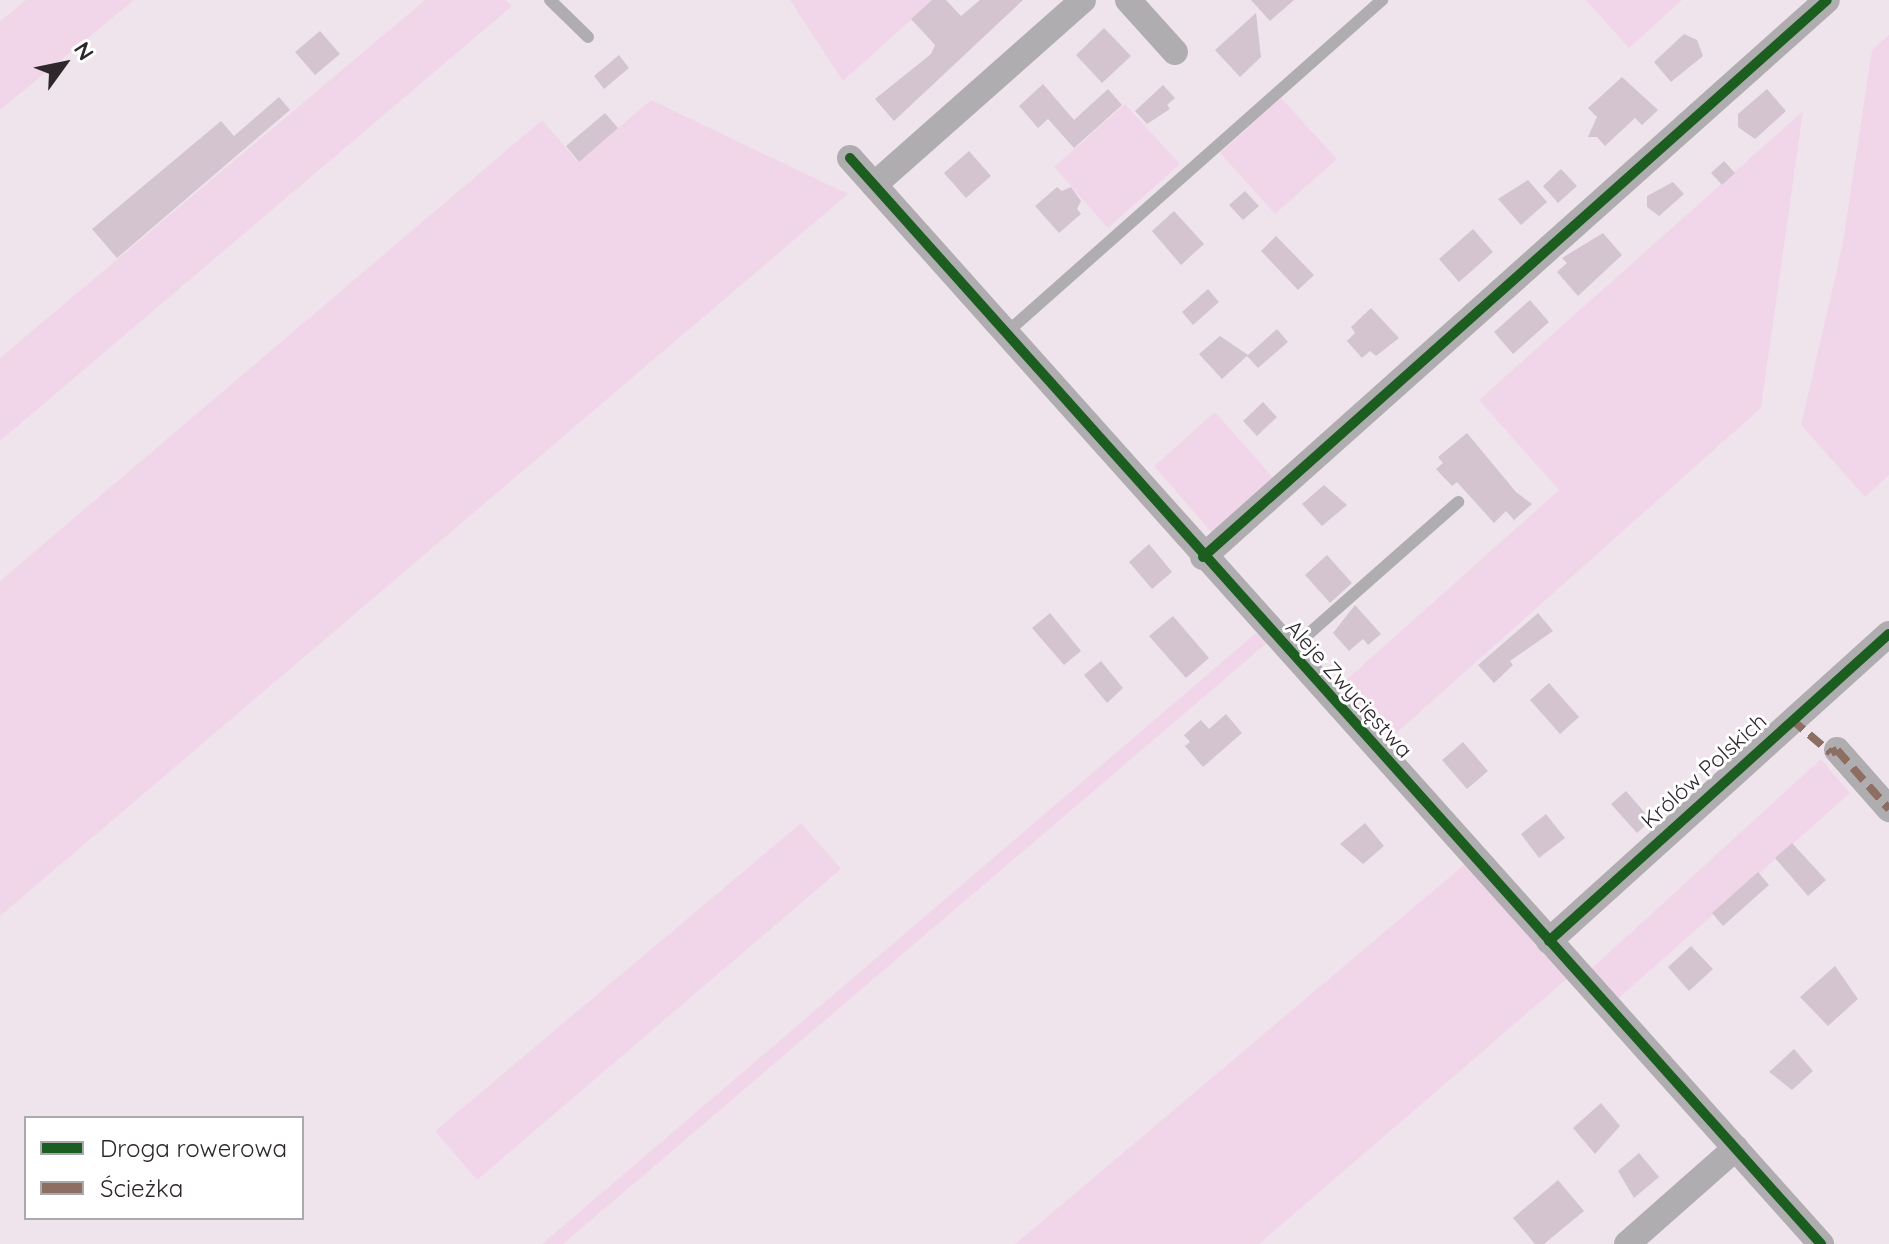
<!DOCTYPE html>
<html>
<head>
<meta charset="utf-8">
<style>
  body { margin:0 }
  #map { position:relative; width:1889px; height:1244px; overflow:hidden; background:#efe4ec; font-family:Quicksand,sans-serif }
  div>[style] { position:absolute }
  [style*='--x'] { left:calc(var(--x)*1px); top:calc(var(--y)*1px); width:calc(var(--w)*1px); rotate:calc(var(--a)*1deg) }
  .green>* { inset:0; background:#f1d6ea }
  .building>* { inset:0; background:#d4c4cf }
  .lane>* { height:12px; margin:-6px; padding:0 6px; transform-origin:6px; border-radius:6px; background:#afadb0 }
  .street>* { height:26px; margin:-13px; padding:0 13px; transform-origin:13px; border-radius:13px; background:#afadb0 }
  .quiet>* { height:8px; margin-top:-4px; transform-origin:0; background:repeating-linear-gradient(90deg,#8d6e63 0 16px,transparent 0 24px) }
  .cycleway>* { height:10px; margin:-5px; padding:0 5px; transform-origin:5px; border-radius:5px; background:#1b5e20 }
  span { translate:-50% -50%; white-space:nowrap; text-align:center; line-height:1.15; -webkit-text-stroke:6px #fff; paint-order:stroke }
  .street-label { font-size:22px; color:#2e272c }
  .legend { position:absolute; left:24px; top:1116px; width:280px; height:104px; box-sizing:border-box; background:#fff; border:2px solid #aba9ab; margin:0; padding:10px 14px; list-style:none; font-size:24px; color:#2e272c }
  .legend li { display:flex; align-items:center; gap:16px; height:40px }
  .legend b { width:40px; border:2px solid #aba9ab }
  .north { position:absolute; left:24px; top:24px; width:80px; height:80px; -webkit-text-stroke:6px #fff; paint-order:stroke; rotate:57deg; font-size:22px; font-weight:700; line-height:32px; text-align:center; color:#2e272c }
  .north::after { content:''; display:block; margin:auto; width:28px; height:36px; background:#2e272c; clip-path:polygon(50% 0,100% 100%,50% 72%,0 100%) }
</style>
</head>
<body>
<div id="map">
  <div class="green">
    <i style="clip-path:polygon(26px 0,134px 0,0 110px,0 21px)"></i>
    <i style="clip-path:polygon(425px 0,506px 0,512px 6px,0 441px,0 358px)"></i>
    <i style="clip-path:polygon(790px 0,933px 0,843px 81px)"></i>
    <i style="clip-path:polygon(1586px 0,1682px 0,1629px 48px)"></i>
    <i style="clip-path:polygon(1889px 35px,1889px 475px,1865px 497px,1801px 425px,1842px 248px,1872px 50px)"></i>
    <i style="clip-path:polygon(1281px 98px,1337px 159px,1275px 214px,1220px 153px)"></i>
    <i style="clip-path:polygon(651px 100px,848px 194px,0 916px,0 581px,542px 120px,578px 162px)"></i>
    <i style="clip-path:polygon(1125px 104px,1180px 164px,1108px 228px,1054px 167px)"></i>
    <i style="clip-path:polygon(1803px 111px,1761px 408px,1384px 744px,1336px 689px,1559px 490px,1479px 400px)"></i>
    <i style="clip-path:polygon(1215px 412px,1276px 481px,1214px 535px,1154px 466px)"></i>
    <i style="clip-path:polygon(1256px 633px,1267px 643px,563px 1244px,542px 1244px)"></i>
    <i style="clip-path:polygon(1821px 759px,1850px 793px,1619px 998px,1590px 970px)"></i>
    <i style="clip-path:polygon(801px 823px,841px 869px,477px 1180px,435px 1131px)"></i>
    <i style="clip-path:polygon(1465px 864px,1569px 977px,1259px 1244px,1015px 1244px)"></i>
  </div>
  <div class="building">
    <i style="clip-path:polygon(932px 0,946px 0,961px 16px,980px 0,1023px 0,894px 121px,875px 99px,931px 54px,935px 45px,911px 19px)"></i>
    <i style="clip-path:polygon(1251px 0,1294px 0,1270px 21px)"></i>
    <i style="clip-path:polygon(1256px 13px,1261px 57px,1240px 77px,1215px 50px)"></i>
    <i style="clip-path:polygon(1104px 28px,1131px 56px,1102px 83px,1076px 55px)"></i>
    <i style="clip-path:polygon(320px 31px,340px 54px,315px 75px,295px 52px)"></i>
    <i style="clip-path:polygon(1684px 34px,1697px 40px,1703px 56px,1671px 82px,1654px 62px)"></i>
    <i style="clip-path:polygon(619px 55px,629px 68px,604px 89px,594px 76px)"></i>
    <i style="clip-path:polygon(1622px 77px,1658px 110px,1642px 125px,1635px 118px,1605px 146px,1597px 137px,1588px 137px,1597px 117px,1588px 108px)"></i>
    <i style="clip-path:polygon(1043px 84px,1074px 120px,1108px 89px,1122px 105px,1074px 148px,1048px 119px,1038px 128px,1019px 106px)"></i>
    <i style="clip-path:polygon(1163px 85px,1175px 98px,1167px 105px,1170px 109px,1147px 124px,1135px 111px)"></i>
    <i style="clip-path:polygon(1767px 89px,1786px 111px,1755px 139px,1738px 127px,1738px 114px)"></i>
    <i style="clip-path:polygon(279px 97px,290px 110px,117px 258px,92px 229px,221px 121px,234px 136px)"></i>
    <i style="clip-path:polygon(605px 113px,618px 128px,579px 162px,566px 146px)"></i>
    <i style="clip-path:polygon(969px 151px,991px 176px,966px 198px,944px 173px)"></i>
    <i style="clip-path:polygon(1724px 161px,1735px 173px,1722px 185px,1711px 173px)"></i>
    <i style="clip-path:polygon(1561px 169px,1577px 186px,1558px 203px,1543px 186px)"></i>
    <i style="clip-path:polygon(1528px 180px,1547px 202px,1521px 225px,1498px 199px)"></i>
    <i style="clip-path:polygon(1673px 182px,1684px 194px,1659px 216px,1647px 207px,1647px 196px)"></i>
    <i style="clip-path:polygon(1057px 187px,1062px 191px,1071px 187px,1081px 201px,1077px 209px,1081px 214px,1059px 233px,1035px 206px)"></i>
    <i style="clip-path:polygon(1245px 191px,1259px 206px,1243px 220px,1229px 205px)"></i>
    <i style="clip-path:polygon(1174px 211px,1204px 244px,1181px 265px,1152px 231px)"></i>
    <i style="clip-path:polygon(1473px 229px,1493px 252px,1459px 282px,1439px 259px)"></i>
    <i style="clip-path:polygon(1603px 233px,1622px 255px,1578px 296px,1557px 272px,1567px 263px,1562px 258px)"></i>
    <i style="clip-path:polygon(1276px 236px,1314px 275px,1298px 290px,1261px 251px)"></i>
    <i style="clip-path:polygon(1208px 289px,1219px 302px,1193px 325px,1182px 312px)"></i>
    <i style="clip-path:polygon(1530px 300px,1549px 322px,1513px 354px,1494px 332px)"></i>
    <i style="clip-path:polygon(1371px 308px,1399px 338px,1376px 356px,1370px 351px,1362px 358px,1347px 341px,1355px 333px,1351px 327px)"></i>
    <i style="clip-path:polygon(1277px 329px,1288px 342px,1258px 368px,1247px 356px,1222px 379px,1199px 354px,1220px 336px,1248px 355px)"></i>
    <i style="clip-path:polygon(1263px 402px,1277px 417px,1257px 436px,1243px 421px)"></i>
    <i style="clip-path:polygon(1467px 433px,1516px 492px,1532px 504px,1514px 520px,1506px 511px,1494px 523px,1457px 482px,1452px 486px,1436px 469px,1443px 463px,1438px 457px)"></i>
    <i style="clip-path:polygon(1324px 485px,1347px 505px,1322px 526px,1302px 504px)"></i>
    <i style="clip-path:polygon(1149px 544px,1172px 572px,1152px 589px,1129px 562px)"></i>
    <i style="clip-path:polygon(1327px 555px,1352px 583px,1330px 603px,1305px 575px)"></i>
    <i style="clip-path:polygon(1355px 605px,1381px 634px,1368px 645px,1363px 639px,1349px 651px,1333px 633px)"></i>
    <i style="clip-path:polygon(1050px 613px,1081px 651px,1064px 665px,1032px 628px)"></i>
    <i style="clip-path:polygon(1538px 613px,1553px 631px,1510px 661px,1513px 665px,1494px 683px,1478px 665px)"></i>
    <i style="clip-path:polygon(1173px 616px,1209px 658px,1186px 678px,1149px 636px)"></i>
    <i style="clip-path:polygon(1101px 661px,1123px 688px,1107px 703px,1084px 675px)"></i>
    <i style="clip-path:polygon(1549px 683px,1579px 717px,1560px 734px,1530px 700px)"></i>
    <i style="clip-path:polygon(1226px 714px,1242px 733px,1203px 767px,1185px 746px,1190px 742px,1184px 735px,1201px 720px,1209px 729px)"></i>
    <i style="clip-path:polygon(1463px 742px,1488px 771px,1467px 789px,1442px 760px)"></i>
    <i style="clip-path:polygon(1626px 791px,1651px 820px,1637px 833px,1611px 804px)"></i>
    <i style="clip-path:polygon(1546px 814px,1565px 838px,1539px 858px,1521px 834px)"></i>
    <i style="clip-path:polygon(1365px 823px,1384px 846px,1363px 864px,1340px 844px)"></i>
    <i style="clip-path:polygon(1792px 843px,1826px 880px,1808px 896px,1775px 858px)"></i>
    <i style="clip-path:polygon(1758px 872px,1769px 885px,1723px 926px,1712px 913px)"></i>
    <i style="clip-path:polygon(1691px 946px,1713px 969px,1689px 991px,1668px 967px)"></i>
    <i style="clip-path:polygon(1835px 966px,1858px 999px,1828px 1026px,1800px 997px)"></i>
    <i style="clip-path:polygon(1794px 1049px,1813px 1071px,1792px 1090px,1769px 1072px)"></i>
    <i style="clip-path:polygon(1601px 1103px,1620px 1126px,1595px 1154px,1573px 1128px)"></i>
    <i style="clip-path:polygon(1639px 1153px,1659px 1177px,1634px 1198px,1618px 1171px)"></i>
    <i style="clip-path:polygon(1558px 1180px,1584px 1211px,1544px 1244px,1535px 1244px,1513px 1218px)"></i>
  </div>
  <div class="lane">
    <i style="--x:550;--y:0;--w:53;--a:44.2"></i>
    <i style="--x:1005;--y:334;--w:504;--a:-41.54"></i>
    <i style="--x:1288;--y:652;--w:227;--a:-41.4"></i>
  </div>
  <div class="street">
    <i style="--x:1128;--y:0;--w:70;--a:47.9"></i>
    <i style="--x:850;--y:158;--w:1457;--a:48.2"></i>
    <i style="--x:874;--y:185;--w:279;--a:-41.5"></i>
    <i style="--x:1203;--y:557;--w:836;--a:-41.75"></i>
    <i style="--x:1837;--y:750;--w:79;--a:48.6"></i>
    <i style="--x:1549;--y:941;--w:458;--a:-42.1"></i>
    <i style="--x:1627;--y:1244;--w:145;--a:-41.4"></i>
  </div>
  <div class="quiet">
    <i style="--x:1791;--y:719;--w:52;--a:40.4"></i>
    <i style="--x:1831;--y:753;--w:7;--a:-27"></i>
    <i style="--x:1837;--y:750;--w:79;--a:48.6"></i>
  </div>
  <div class="cycleway">
    <i style="--x:850;--y:158;--w:1457;--a:48.2"></i>
    <i style="--x:1203;--y:557;--w:836;--a:-41.75"></i>
    <i style="--x:1549;--y:941;--w:458;--a:-42.1"></i>
  </div>
  <div class="street-label">
    <span style="left:1349px;top:689px;rotate:48deg">Aleje Zwycięstwa</span>
    <span style="left:1704px;top:771px;rotate:-42deg">Królów Polskich</span>
  </div>
  <ul class="legend">
  <li><b style="height:10px;background:#1b5e20"></b>Droga rowerowa</li>
  <li><b style="height:10px;background:#8d6e63"></b>Ścieżka</li>
  </ul>
  <div class="north">N</div>
</div>
</body>
</html>
